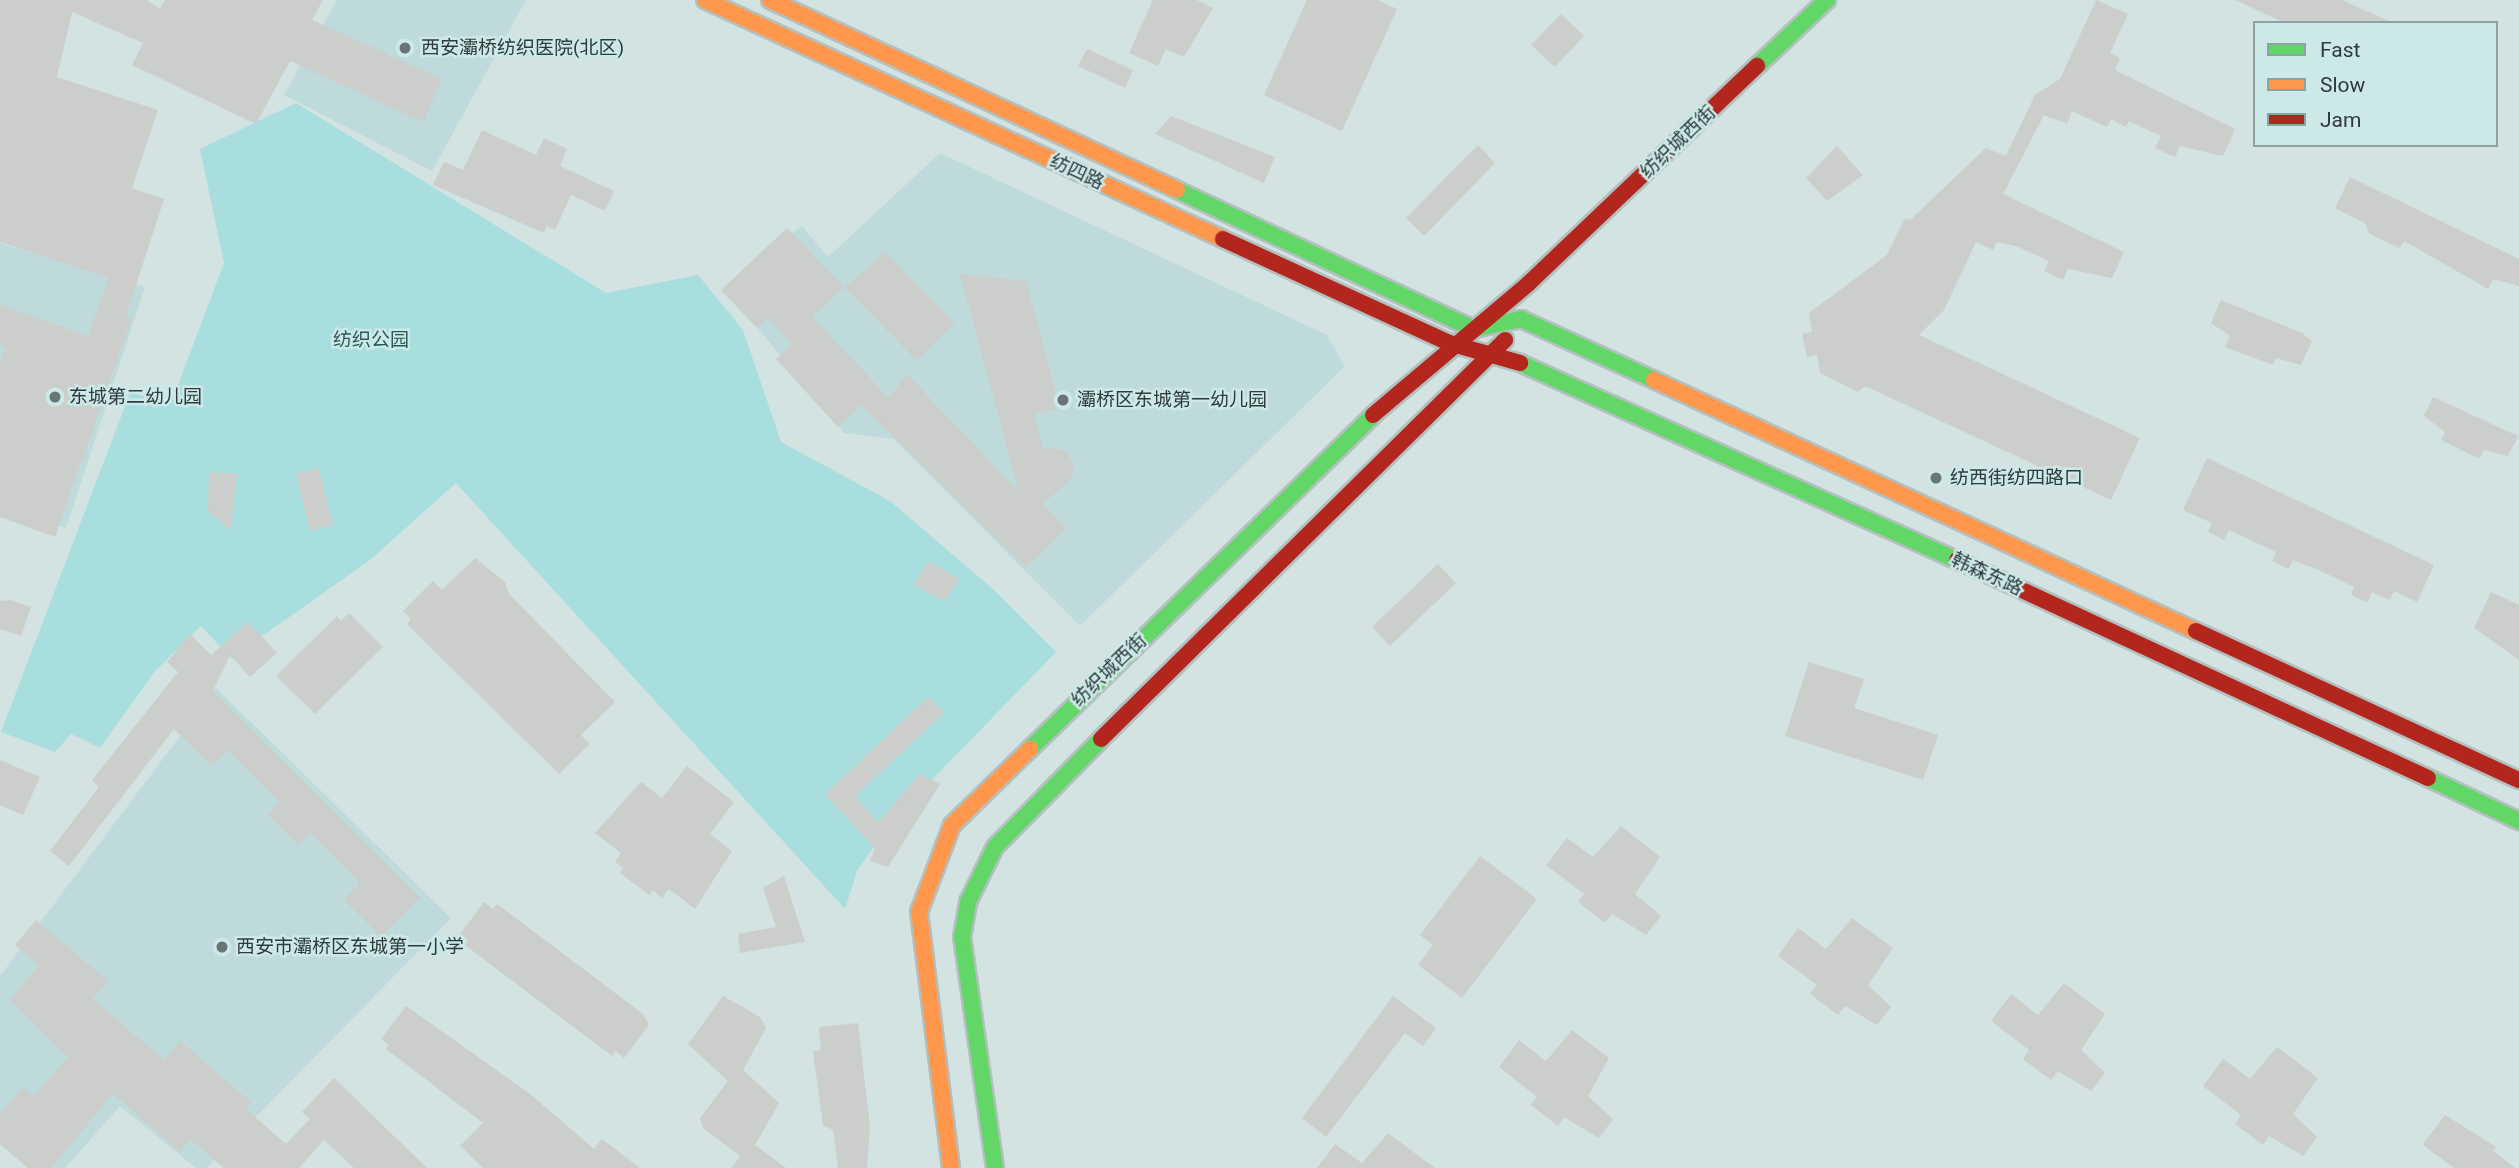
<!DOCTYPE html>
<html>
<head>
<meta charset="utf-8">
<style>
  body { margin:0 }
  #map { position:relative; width:2519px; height:1168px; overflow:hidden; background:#d2e3e2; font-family:Roboto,"Noto Sans SC",sans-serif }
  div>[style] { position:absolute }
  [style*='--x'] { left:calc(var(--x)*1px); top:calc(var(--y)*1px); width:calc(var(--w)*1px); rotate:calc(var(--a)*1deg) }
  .built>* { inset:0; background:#bfdada }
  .green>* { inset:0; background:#a8dede }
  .building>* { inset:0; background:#cbcecb }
  .roads { filter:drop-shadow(2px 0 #b3c0bf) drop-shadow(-2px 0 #b3c0bf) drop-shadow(0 2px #b3c0bf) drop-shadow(0 -2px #b3c0bf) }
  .fast>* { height:16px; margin:-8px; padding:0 8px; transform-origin:8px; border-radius:8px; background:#63d668 }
  .slow>* { height:16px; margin:-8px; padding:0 8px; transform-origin:8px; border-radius:8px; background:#ff974d }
  .jam>* { height:16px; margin:-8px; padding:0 8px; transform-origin:8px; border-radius:8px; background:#b3261e }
  .dots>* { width:19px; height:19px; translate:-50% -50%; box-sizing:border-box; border:4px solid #cce9e8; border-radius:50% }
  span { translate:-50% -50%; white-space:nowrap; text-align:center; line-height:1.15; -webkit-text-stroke:5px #cce9e8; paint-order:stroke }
  .poi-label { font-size:19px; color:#2f3a3a }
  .left { translate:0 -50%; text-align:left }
  .street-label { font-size:19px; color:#2f3a3a }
  .park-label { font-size:19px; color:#2a5b5b }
  .legend { position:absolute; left:2253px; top:21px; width:245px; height:126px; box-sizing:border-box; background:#cce9e8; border:2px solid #8da3a2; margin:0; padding:9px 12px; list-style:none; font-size:21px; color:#2f3a3a }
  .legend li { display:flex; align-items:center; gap:14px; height:35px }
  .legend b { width:35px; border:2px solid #8da3a2 }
</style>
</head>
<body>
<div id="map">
  <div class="built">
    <i style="clip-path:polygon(337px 0,526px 0,432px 171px,284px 95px)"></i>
    <i style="clip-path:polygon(940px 153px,1327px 335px,1345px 366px,1080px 626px,894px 439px,844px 433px,724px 287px,802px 226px,828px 257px)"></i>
    <i style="clip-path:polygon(0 243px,145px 287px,66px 528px,0 506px)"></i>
    <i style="clip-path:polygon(216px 688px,451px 918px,206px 1168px,196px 1168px,120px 1106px,65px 1168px,32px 1168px,0 1142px,0 976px)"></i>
  </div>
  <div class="green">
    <i style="clip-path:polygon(296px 103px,606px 293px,698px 275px,743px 330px,781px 442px,890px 501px,995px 591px,1056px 652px,890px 823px,857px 871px,845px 909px,456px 483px,370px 560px,231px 658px,201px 626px,155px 671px,100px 748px,71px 734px,55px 752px,1px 732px,130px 393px,172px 401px,224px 263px,200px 149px)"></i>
  </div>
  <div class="building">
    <i style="clip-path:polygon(0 0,147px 0,160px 9px,165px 0,323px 0,312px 20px,442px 79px,423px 122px,290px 61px,256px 124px,132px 65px,143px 43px,72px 12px,57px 77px,158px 110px,132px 188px,164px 199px,126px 316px,132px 318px,55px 537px,0 517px,0 362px,6px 347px,0 345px,0 305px,88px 336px,109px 278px,0 242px)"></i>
    <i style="clip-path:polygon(1153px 0,1197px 0,1213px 8px,1184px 57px,1166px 49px,1158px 66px,1129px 53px)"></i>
    <i style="clip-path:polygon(1307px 0,1377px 0,1397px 9px,1342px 131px,1264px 95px)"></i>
    <i style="clip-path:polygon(2096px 0,2128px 14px,2110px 53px,2120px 58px,2115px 70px,2235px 129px,2223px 156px,2180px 146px,2175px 157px,2155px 148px,2161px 136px,2129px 121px,2126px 127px,2111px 119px,2107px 127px,2072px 111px,2067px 124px,2044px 115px,2003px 194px,2124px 252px,2112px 278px,2068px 269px,2063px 280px,2044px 271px,2049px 261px,2016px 246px,1997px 242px,1993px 250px,1976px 242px,1944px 310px,1919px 335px,2140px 438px,2111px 500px,1865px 386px,1858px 392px,1820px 373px,1817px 355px,1807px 357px,1802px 334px,1812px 332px,1809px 313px,1887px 255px,1905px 218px,1910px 220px,1986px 148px,2006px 156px,2035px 95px,2060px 79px)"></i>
    <i style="clip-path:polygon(2235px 0,2342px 0,2393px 23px,2285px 23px)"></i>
    <i style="clip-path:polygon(1561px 14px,1584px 36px,1555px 67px,1531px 45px)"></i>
    <i style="clip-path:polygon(1087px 49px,1133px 70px,1125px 88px,1078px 66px)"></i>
    <i style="clip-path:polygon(1171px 116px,1275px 157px,1264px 183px,1155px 134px)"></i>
    <i style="clip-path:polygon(482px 130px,536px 155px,544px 138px,567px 149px,560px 166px,614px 191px,605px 211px,571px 195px,555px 230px,547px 226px,544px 233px,433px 185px,444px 162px,463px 170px)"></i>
    <i style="clip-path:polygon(1478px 145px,1495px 163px,1424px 236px,1406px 218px)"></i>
    <i style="clip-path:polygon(1837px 146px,1863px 175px,1827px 201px,1806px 178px)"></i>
    <i style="clip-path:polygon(2350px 177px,2519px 259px,2519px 286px,2493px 279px,2488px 289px,2404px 241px,2400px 248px,2370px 234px,2365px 223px,2335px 208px)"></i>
    <i style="clip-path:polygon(787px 228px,844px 287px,812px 317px,889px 398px,907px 374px,1019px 492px,960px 274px,1026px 281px,1060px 408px,1034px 414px,1042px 447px,1064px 450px,1074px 463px,1072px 478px,1043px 504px,1066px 529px,1026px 567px,861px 405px,838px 427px,776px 359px,792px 344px,768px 318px,757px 328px,721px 290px)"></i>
    <i style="clip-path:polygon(885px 252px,955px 323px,917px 361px,845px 288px)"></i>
    <i style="clip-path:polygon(2221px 300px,2302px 333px,2312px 341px,2301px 365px,2276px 358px,2273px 365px,2225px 347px,2230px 336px,2211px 323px)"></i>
    <i style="clip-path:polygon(2433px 397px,2518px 436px,2508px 456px,2484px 450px,2480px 458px,2473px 456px,2441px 440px,2445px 432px,2424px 416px)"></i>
    <i style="clip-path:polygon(2207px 458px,2434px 565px,2417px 602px,2394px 591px,2390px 600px,2372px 592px,2367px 603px,2351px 595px,2354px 587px,2323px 572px,2293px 560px,2289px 569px,2272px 561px,2276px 552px,2229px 530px,2224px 540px,2208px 532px,2212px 523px,2183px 510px)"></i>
    <i style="clip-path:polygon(319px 468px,333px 525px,310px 531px,296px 474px)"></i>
    <i style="clip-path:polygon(209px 472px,237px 474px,231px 530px,208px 512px)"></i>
    <i style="clip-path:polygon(475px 558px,505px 582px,509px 594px,615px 702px,581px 735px,590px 744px,559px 774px,407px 624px,411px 619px,403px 611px,433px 581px,442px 590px)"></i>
    <i style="clip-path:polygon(928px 561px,959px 579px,945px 602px,914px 585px)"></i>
    <i style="clip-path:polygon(1438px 564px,1456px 583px,1390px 646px,1372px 627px)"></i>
    <i style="clip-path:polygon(2491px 592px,2519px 605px,2519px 660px,2474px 628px)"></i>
    <i style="clip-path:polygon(10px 600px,31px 607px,21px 636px,0 629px,0 601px)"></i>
    <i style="clip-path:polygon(349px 613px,383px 647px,315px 714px,276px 676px,337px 616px,341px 621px)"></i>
    <i style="clip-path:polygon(248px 622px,277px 653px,250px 677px,230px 655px,213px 691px,420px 898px,381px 937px,344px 900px,360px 883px,310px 833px,298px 845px,268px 815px,280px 802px,228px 750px,211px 766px,174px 729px,69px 866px,50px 851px,99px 787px,92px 780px,178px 672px,167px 662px,190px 634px,211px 655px)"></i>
    <i style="clip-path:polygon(1809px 662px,1864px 679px,1854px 708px,1938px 735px,1923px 780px,1785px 736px)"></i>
    <i style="clip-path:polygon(928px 697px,944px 713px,855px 796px,878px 822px,920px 774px,940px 784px,888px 867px,870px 861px,875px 849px,825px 794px)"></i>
    <i style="clip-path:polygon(0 760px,40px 777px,23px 815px,0 805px)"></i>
    <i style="clip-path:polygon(687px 766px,734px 802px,710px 834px,732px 851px,695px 909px,669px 889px,662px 898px,653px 890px,649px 895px,620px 873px,623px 868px,615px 862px,621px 853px,595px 833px,641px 782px,662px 798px)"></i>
    <i style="clip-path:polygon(1621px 826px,1660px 857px,1635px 894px,1661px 916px,1646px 935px,1612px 914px,1605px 923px,1578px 902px,1584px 894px,1546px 865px,1567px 838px,1593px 857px)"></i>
    <i style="clip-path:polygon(1480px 856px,1537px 899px,1462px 998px,1418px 965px,1433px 945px,1420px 935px)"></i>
    <i style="clip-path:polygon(784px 876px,805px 942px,740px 953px,738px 934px,776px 927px,763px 888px)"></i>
    <i style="clip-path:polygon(484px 902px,493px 909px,497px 904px,643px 1014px,649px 1025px,624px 1058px,616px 1051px,612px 1056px,465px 945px,468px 940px,460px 934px)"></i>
    <i style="clip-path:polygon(1852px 918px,1893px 948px,1868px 985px,1891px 1007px,1877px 1025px,1845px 1006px,1838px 1015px,1810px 994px,1817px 985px,1778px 956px,1798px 928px,1826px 949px)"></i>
    <i style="clip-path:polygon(36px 920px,108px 981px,93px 999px,164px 1060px,180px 1041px,251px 1102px,246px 1109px,286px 1144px,310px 1119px,302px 1112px,334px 1078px,427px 1168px,354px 1168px,324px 1140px,299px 1168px,224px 1168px,190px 1139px,180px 1151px,113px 1094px,51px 1168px,28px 1168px,0 1144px,0 1114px,23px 1087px,34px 1096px,68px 1057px,10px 1000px,39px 965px,15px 945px)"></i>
    <i style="clip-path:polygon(2064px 983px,2105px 1014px,2081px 1050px,2105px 1073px,2091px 1091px,2058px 1071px,2051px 1080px,2023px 1059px,2029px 1050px,1991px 1021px,2011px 994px,2038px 1015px)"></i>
    <i style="clip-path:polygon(723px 996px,760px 1017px,766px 1028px,743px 1070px,779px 1103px,755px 1145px,786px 1168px,732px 1168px,740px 1156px,703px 1128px,700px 1118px,728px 1081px,688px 1044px)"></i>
    <i style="clip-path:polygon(1393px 996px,1436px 1028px,1423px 1046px,1405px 1033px,1326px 1137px,1302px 1118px)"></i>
    <i style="clip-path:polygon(406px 1006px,530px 1094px,594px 1149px,602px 1139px,640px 1168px,483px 1168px,460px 1146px,483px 1123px,386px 1049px,389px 1045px,381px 1039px)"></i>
    <i style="clip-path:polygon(858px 1023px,870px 1127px,867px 1168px,838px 1168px,833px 1130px,823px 1125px,813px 1051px,821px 1050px,819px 1027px)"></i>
    <i style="clip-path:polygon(1572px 1030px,1609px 1058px,1588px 1096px,1613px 1119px,1599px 1138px,1564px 1117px,1558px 1126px,1531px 1105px,1537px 1097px,1499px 1067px,1519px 1040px,1546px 1061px)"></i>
    <i style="clip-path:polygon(2277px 1047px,2318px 1078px,2293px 1114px,2317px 1137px,2303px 1156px,2269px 1136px,2263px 1145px,2235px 1124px,2241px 1115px,2203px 1086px,2223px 1059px,2250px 1079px)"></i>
    <i style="clip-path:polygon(2445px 1115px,2496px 1147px,2493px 1151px,2515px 1168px,2454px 1168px,2427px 1148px,2423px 1144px)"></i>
    <i style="clip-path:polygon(1388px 1133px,1435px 1168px,1317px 1168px,1335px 1144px,1362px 1163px)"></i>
  </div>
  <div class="roads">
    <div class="fast">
      <i style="--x:1757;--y:66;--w:96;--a:-43.3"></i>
      <i style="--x:1177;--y:190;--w:328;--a:25.1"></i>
      <i style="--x:1474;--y:329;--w:48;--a:-12"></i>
      <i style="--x:1521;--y:319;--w:146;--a:24.6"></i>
      <i style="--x:1520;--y:363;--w:479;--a:24.3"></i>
      <i style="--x:1030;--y:749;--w:479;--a:-44.2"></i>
      <i style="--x:2428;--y:778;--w:101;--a:25.3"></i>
      <i style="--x:995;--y:1168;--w:233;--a:-98.1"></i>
      <i style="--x:962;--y:937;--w:36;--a:-80"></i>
      <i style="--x:968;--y:902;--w:61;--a:-63.9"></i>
      <i style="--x:995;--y:847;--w:151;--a:-45.5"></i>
    </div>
    <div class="slow">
      <i style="--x:705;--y:0;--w:570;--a:24.77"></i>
      <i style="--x:770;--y:0;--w:449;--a:25"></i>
      <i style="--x:1654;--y:380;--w:597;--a:24.85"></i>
      <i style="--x:951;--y:1168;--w:258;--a:-97.1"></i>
      <i style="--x:919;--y:912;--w:93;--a:-69.2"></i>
      <i style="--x:952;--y:825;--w:109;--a:-44.3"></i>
    </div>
    <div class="jam">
      <i style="--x:1223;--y:239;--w:249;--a:24.7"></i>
      <i style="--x:1449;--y:343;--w:74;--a:15.7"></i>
      <i style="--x:1373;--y:415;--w:204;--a:-40.2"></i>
      <i style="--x:1529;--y:283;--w:315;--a:-43.6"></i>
      <i style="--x:1957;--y:560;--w:519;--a:24.84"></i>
      <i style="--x:2196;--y:631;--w:356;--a:24.8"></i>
      <i style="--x:1101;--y:739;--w:568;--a:-44.64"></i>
    </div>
  </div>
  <div class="dots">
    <i style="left:405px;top:48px;background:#687575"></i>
    <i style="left:55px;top:397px;background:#687575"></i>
    <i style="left:1063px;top:400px;background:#687575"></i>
    <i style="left:1936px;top:478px;background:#687575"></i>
    <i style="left:222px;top:947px;background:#687575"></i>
  </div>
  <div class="poi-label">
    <span class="left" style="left:421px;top:48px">西安灞桥纺织医院(北区)</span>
    <span class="left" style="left:69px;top:397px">东城第二幼儿园</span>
    <span class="left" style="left:1077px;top:400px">灞桥区东城第一幼儿园</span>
    <span class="left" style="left:1950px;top:478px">纺西街纺四路口</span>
    <span class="left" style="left:236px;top:947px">西安市灞桥区东城第一小学</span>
  </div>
  <div class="street-label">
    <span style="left:1678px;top:142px;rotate:-44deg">纺织城西街</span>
    <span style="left:1077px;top:172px;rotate:25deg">纺四路</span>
    <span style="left:1987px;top:574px;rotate:25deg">韩森东路</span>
    <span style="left:1109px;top:670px;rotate:-44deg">纺织城西街</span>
  </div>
  <div class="park-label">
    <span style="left:371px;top:340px">纺织公园</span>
  </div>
  <ul class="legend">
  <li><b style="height:9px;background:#63d668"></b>Fast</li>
  <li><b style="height:9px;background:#ff974d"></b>Slow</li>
  <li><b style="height:9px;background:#b3261e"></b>Jam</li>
  </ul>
</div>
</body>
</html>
